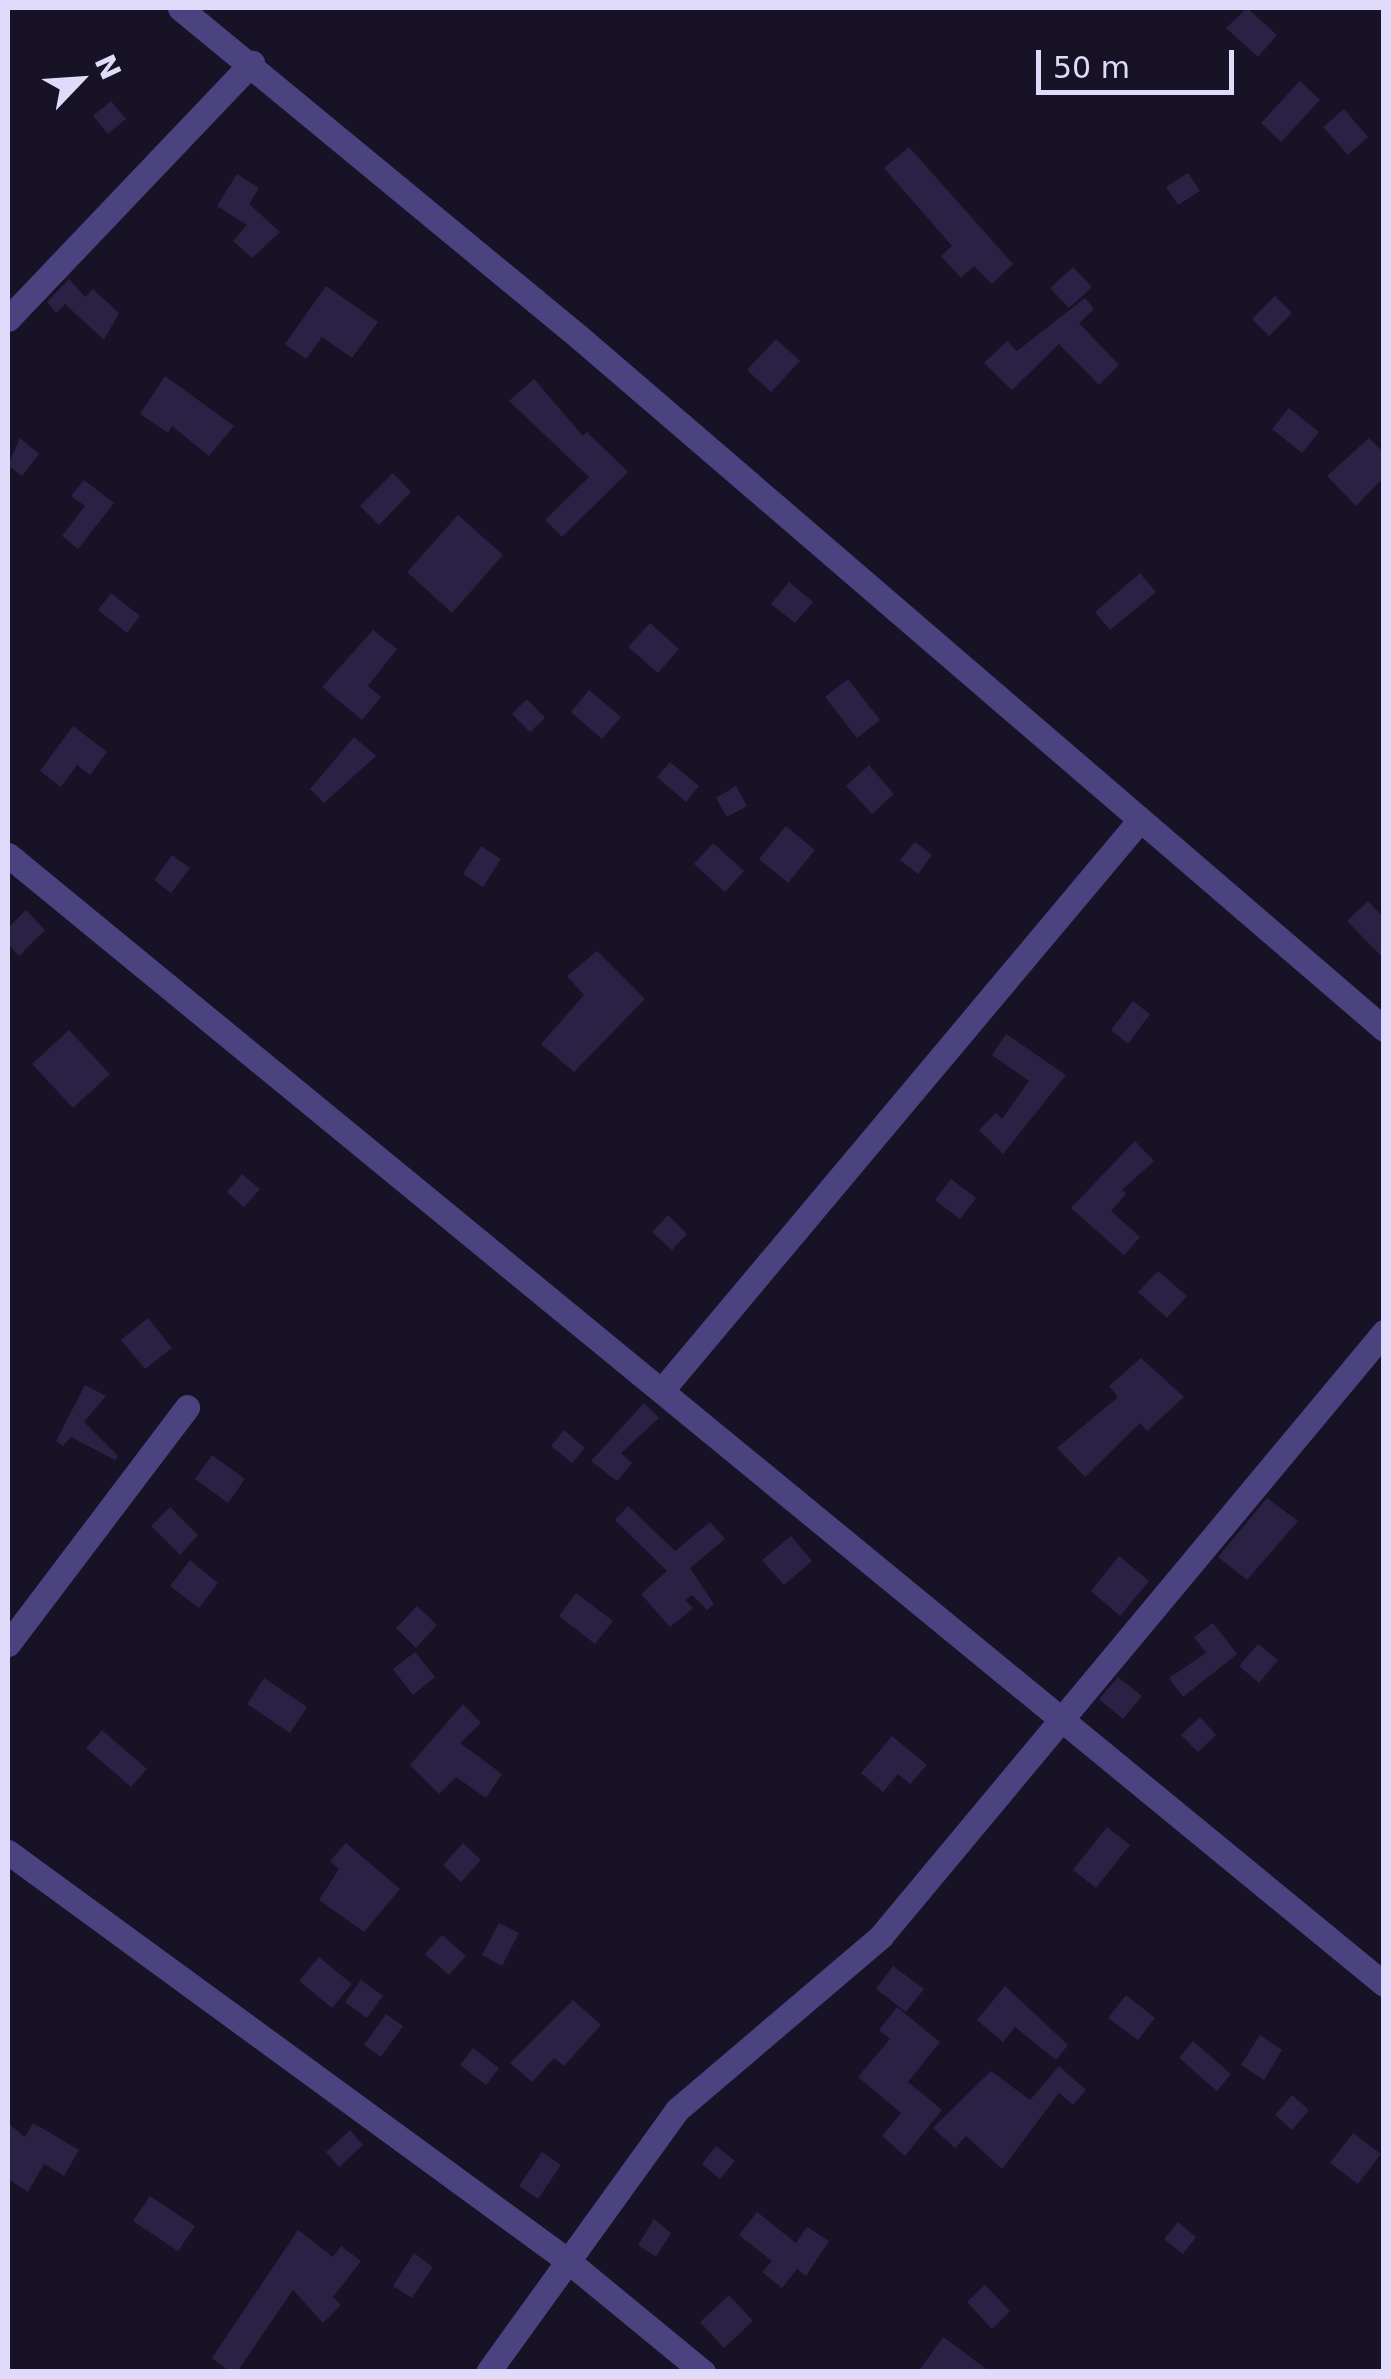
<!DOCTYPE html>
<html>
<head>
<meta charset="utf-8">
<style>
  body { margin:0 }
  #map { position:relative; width:1391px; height:2379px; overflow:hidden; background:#171225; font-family:"DejaVu Sans",sans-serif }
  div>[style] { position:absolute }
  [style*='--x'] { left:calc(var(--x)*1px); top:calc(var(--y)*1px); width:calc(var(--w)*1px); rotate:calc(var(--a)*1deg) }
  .building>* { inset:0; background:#2b2144 }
  .street>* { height:25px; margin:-12.5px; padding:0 12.5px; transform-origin:12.5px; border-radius:12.5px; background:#4a437f }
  span { translate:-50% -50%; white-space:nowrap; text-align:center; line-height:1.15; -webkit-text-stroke:9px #171225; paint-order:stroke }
  .frame { position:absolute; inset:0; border:10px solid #e1dbfb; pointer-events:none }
  .north { position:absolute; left:30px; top:30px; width:100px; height:100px; -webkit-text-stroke:8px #171225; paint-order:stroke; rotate:65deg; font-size:28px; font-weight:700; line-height:40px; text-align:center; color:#e1dbfb }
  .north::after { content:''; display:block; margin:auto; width:35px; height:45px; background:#e1dbfb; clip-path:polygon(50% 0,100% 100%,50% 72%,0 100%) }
  .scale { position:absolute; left:1036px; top:50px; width:198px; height:45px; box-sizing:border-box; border:5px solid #e1dbfb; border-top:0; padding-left:12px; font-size:30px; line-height:35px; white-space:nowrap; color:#e1dbfb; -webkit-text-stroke:8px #171225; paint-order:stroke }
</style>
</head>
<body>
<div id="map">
  <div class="building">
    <i style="clip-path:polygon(1247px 8px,1277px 35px,1258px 57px,1226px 28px)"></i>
    <i style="clip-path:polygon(1300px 81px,1320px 100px,1281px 142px,1261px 123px)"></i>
    <i style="clip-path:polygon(111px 101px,126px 119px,108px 134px,93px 116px)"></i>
    <i style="clip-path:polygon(1344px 109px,1368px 137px,1348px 155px,1323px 127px)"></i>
    <i style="clip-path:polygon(909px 147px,1013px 264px,992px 284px,974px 266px,961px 278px,941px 256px,952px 246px,884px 168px)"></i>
    <i style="clip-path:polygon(1188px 173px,1200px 191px,1178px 205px,1166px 187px)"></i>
    <i style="clip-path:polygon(237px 174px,259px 188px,249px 204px,280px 232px,252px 258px,233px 241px,247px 225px,217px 206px)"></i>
    <i style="clip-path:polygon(1073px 267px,1092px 287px,1069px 308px,1050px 288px)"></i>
    <i style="clip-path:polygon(69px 279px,85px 297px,93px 289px,119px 313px,104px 340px,65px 304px,56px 313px,47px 302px)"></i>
    <i style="clip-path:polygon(326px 286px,378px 322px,352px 358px,322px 337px,306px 359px,285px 344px)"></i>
    <i style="clip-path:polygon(1275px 296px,1292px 313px,1269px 336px,1252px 319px)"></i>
    <i style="clip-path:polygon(1085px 298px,1094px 309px,1079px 323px,1119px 365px,1099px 385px,1059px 344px,1012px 390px,984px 363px,1007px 341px,1017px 351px)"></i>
    <i style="clip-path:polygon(776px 339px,800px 361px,771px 392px,747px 370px)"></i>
    <i style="clip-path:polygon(165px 376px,234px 426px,209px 456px,172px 426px,168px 433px,140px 414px)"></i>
    <i style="clip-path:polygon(534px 379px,583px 436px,587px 432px,628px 472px,562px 537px,545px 520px,589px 477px,509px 401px)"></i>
    <i style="clip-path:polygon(1289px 408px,1319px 432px,1302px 453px,1272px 429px)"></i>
    <i style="clip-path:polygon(20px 438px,39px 454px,22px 476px,8px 465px)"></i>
    <i style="clip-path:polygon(1369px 438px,1384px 453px,1384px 477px,1356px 506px,1327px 476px)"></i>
    <i style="clip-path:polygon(393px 473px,411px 492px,379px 525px,360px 506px)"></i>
    <i style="clip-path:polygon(84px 480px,114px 503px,78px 549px,62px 536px,85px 506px,71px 496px)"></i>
    <i style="clip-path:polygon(458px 515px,503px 555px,452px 613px,407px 572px)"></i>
    <i style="clip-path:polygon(1140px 573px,1156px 592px,1110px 630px,1095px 612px)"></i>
    <i style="clip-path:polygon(789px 582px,813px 602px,795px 623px,771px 604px)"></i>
    <i style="clip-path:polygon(111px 593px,140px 616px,127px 633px,98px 610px)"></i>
    <i style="clip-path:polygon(650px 623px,679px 649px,658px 673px,628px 647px)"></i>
    <i style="clip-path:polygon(373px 630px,397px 649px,368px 686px,381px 697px,362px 720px,322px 687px)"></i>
    <i style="clip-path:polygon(848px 679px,880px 720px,857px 738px,825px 697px)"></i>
    <i style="clip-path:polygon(589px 690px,621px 717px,602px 739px,571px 712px)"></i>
    <i style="clip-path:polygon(527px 699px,545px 718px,530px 732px,512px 714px)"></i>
    <i style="clip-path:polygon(73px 726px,107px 752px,90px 775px,77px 765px,61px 787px,40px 771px)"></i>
    <i style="clip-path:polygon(354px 737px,376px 756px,324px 803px,310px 789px)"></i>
    <i style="clip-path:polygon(670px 762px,699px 786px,686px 802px,657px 777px)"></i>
    <i style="clip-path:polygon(869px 765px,894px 794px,872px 814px,846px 786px)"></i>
    <i style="clip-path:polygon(736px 786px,747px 806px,727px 817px,716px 798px)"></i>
    <i style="clip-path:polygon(786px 826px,815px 850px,788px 883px,759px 859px)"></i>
    <i style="clip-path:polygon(915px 842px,932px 855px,918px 874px,900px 860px)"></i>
    <i style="clip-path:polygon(713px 843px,744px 871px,725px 892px,694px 864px)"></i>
    <i style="clip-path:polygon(481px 846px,501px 859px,483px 887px,463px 874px)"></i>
    <i style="clip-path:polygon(172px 855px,190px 868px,171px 893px,154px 880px)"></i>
    <i style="clip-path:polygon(1368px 901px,1384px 918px,1384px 959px,1347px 921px)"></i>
    <i style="clip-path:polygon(26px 910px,45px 930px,19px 956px,8px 944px,8px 928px)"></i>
    <i style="clip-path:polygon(597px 951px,645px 999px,574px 1072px,541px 1044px,584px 995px,567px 976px)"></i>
    <i style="clip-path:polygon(1133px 1001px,1150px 1014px,1128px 1044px,1111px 1030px)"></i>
    <i style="clip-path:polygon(69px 1030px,110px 1074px,73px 1108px,32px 1064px)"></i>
    <i style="clip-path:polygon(1006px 1034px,1066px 1075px,1003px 1154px,979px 1130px,996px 1113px,1002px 1119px,1029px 1081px,992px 1055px)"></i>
    <i style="clip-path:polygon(1135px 1141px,1154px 1161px,1122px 1190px,1126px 1194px,1111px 1211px,1140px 1237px,1124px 1255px,1071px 1208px)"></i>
    <i style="clip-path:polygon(242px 1174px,260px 1189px,244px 1207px,227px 1192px)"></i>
    <i style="clip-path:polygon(951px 1179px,976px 1198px,960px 1219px,935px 1200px)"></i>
    <i style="clip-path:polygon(668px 1215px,687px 1234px,672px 1250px,652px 1232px)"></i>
    <i style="clip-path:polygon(1158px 1271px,1187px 1296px,1167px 1318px,1138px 1292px)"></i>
    <i style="clip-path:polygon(148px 1318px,172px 1348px,145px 1369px,121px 1340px)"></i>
    <i style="clip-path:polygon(1141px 1358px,1184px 1397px,1147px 1431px,1140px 1423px,1085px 1477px,1057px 1448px,1118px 1397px,1109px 1386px)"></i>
    <i style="clip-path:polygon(85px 1385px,106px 1396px,84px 1422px,118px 1456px,115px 1460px,71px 1437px,63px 1446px,56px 1441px)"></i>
    <i style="clip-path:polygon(644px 1403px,659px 1418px,621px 1453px,632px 1463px,617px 1481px,591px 1461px)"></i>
    <i style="clip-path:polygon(564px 1430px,585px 1448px,572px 1463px,551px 1446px)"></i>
    <i style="clip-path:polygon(212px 1455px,245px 1479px,228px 1503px,195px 1479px)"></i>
    <i style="clip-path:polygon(1267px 1498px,1298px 1521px,1247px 1580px,1218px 1557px)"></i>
    <i style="clip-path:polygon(628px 1506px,675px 1551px,710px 1522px,725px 1539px,690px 1568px,714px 1604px,707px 1610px,692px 1595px,685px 1600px,693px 1608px,670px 1627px,641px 1594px,667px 1571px,615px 1520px)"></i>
    <i style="clip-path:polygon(170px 1507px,198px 1535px,180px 1555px,151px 1526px)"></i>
    <i style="clip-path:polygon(791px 1536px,812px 1561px,784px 1585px,762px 1560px)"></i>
    <i style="clip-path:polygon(1119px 1556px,1149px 1581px,1120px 1616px,1091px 1591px)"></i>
    <i style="clip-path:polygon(190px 1560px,218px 1583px,199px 1608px,170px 1586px)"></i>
    <i style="clip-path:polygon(576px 1593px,613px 1621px,595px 1644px,559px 1616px)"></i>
    <i style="clip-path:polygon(417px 1606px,437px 1625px,416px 1648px,396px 1628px)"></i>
    <i style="clip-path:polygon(1213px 1623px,1237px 1654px,1183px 1697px,1169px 1678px,1206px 1653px,1194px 1637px)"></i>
    <i style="clip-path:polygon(1258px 1644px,1278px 1660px,1259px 1683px,1239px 1666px)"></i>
    <i style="clip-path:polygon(415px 1652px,435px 1677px,413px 1695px,393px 1669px)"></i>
    <i style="clip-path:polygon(1118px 1677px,1142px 1696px,1123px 1719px,1099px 1699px)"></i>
    <i style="clip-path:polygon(264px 1678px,307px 1707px,290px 1733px,247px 1704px)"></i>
    <i style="clip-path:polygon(463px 1704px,481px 1723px,460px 1743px,502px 1774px,486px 1798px,456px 1777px,439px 1794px,410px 1765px)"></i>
    <i style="clip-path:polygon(1200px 1717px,1216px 1735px,1198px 1752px,1181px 1735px)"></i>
    <i style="clip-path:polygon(102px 1730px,147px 1769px,131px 1787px,86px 1748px)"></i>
    <i style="clip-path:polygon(892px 1736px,927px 1765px,910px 1784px,898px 1774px,883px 1792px,861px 1773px)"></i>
    <i style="clip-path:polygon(1107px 1827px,1130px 1845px,1096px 1888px,1073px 1870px)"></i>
    <i style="clip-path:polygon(346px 1843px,400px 1889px,364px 1932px,319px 1900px,339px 1869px,330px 1861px)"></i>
    <i style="clip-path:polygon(463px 1843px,481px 1860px,461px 1882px,443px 1865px)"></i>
    <i style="clip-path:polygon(499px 1923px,519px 1933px,502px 1966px,482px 1955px)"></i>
    <i style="clip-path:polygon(442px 1935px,466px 1956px,449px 1975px,425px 1954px)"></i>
    <i style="clip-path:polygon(319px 1957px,352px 1984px,332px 2008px,299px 1981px)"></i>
    <i style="clip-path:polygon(893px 1966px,924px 1989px,906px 2012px,876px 1989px)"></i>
    <i style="clip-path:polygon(361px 1980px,383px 1996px,367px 2018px,345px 2002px)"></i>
    <i style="clip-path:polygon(1005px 1986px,1068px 2045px,1056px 2060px,1015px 2027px,1003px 2042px,977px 2020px)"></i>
    <i style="clip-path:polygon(1126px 1995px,1155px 2018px,1138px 2040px,1108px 2018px)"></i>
    <i style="clip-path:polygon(573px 2000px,601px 2025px,564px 2066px,554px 2058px,532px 2082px,510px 2063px)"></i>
    <i style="clip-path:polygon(897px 2007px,940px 2042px,908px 2082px,942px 2110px,905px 2156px,882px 2136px,901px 2113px,858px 2077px,890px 2039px,879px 2030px)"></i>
    <i style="clip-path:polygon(386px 2014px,403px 2026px,381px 2057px,364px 2045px)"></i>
    <i style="clip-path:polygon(1260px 2035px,1282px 2050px,1264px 2080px,1241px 2065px)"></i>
    <i style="clip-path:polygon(1193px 2041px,1231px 2074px,1217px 2091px,1179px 2058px)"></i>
    <i style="clip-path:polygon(473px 2048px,499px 2068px,486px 2085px,460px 2065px)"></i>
    <i style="clip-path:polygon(1059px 2066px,1086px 2090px,1073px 2105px,1059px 2093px,1002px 2169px,966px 2136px,955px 2148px,933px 2128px,991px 2071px,1030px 2100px)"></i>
    <i style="clip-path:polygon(1292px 2095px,1309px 2110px,1292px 2130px,1275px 2115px)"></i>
    <i style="clip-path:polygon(8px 2123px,25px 2137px,33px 2123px,79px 2150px,64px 2176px,44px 2164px,28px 2192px,8px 2179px)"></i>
    <i style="clip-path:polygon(350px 2130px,363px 2145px,339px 2167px,326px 2152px)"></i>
    <i style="clip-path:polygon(1353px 2133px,1381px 2154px,1358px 2184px,1330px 2163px)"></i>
    <i style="clip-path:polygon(716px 2146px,735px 2161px,720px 2179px,702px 2164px)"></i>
    <i style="clip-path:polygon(542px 2152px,561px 2165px,538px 2199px,519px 2186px)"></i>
    <i style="clip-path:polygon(150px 2196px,195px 2226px,178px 2251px,133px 2221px)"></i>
    <i style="clip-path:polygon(757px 2212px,796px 2243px,807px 2227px,829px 2241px,806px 2276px,797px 2269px,782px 2288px,762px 2272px,772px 2261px,739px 2235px)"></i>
    <i style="clip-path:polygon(654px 2219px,671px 2233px,656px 2257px,638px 2245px)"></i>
    <i style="clip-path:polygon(1178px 2222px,1196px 2237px,1183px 2254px,1164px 2239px)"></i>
    <i style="clip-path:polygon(298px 2230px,333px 2257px,341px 2246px,361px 2261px,333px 2297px,341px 2305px,323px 2323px,293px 2290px,237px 2372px,230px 2372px,212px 2358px)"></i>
    <i style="clip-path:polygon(414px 2253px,433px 2267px,412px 2298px,393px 2286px)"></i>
    <i style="clip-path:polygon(985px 2285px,1010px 2311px,992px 2329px,967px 2302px)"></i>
    <i style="clip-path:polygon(729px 2295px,753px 2321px,724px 2348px,700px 2322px)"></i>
    <i style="clip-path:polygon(943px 2337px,957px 2347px,990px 2372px,918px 2372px)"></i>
  </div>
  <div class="street">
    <i style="--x:180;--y:8;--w:517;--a:39.51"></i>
    <i style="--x:579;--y:337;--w:1062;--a:40.68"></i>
    <i style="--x:8;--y:319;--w:354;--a:-46.4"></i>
    <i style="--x:8;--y:855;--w:1780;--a:39.37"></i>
    <i style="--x:662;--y:1390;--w:744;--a:-50.02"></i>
    <i style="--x:8;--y:1644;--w:297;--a:-52.9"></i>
    <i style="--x:8;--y:1852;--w:693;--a:36.14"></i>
    <i style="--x:568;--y:2261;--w:175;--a:39.4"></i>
    <i style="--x:488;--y:2372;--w:324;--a:-54.2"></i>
    <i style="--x:678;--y:2109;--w:267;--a:-40.4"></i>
    <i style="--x:881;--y:1936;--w:786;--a:-50.21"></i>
  </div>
  <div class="frame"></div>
  <div class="north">N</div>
  <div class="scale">50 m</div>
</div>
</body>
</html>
